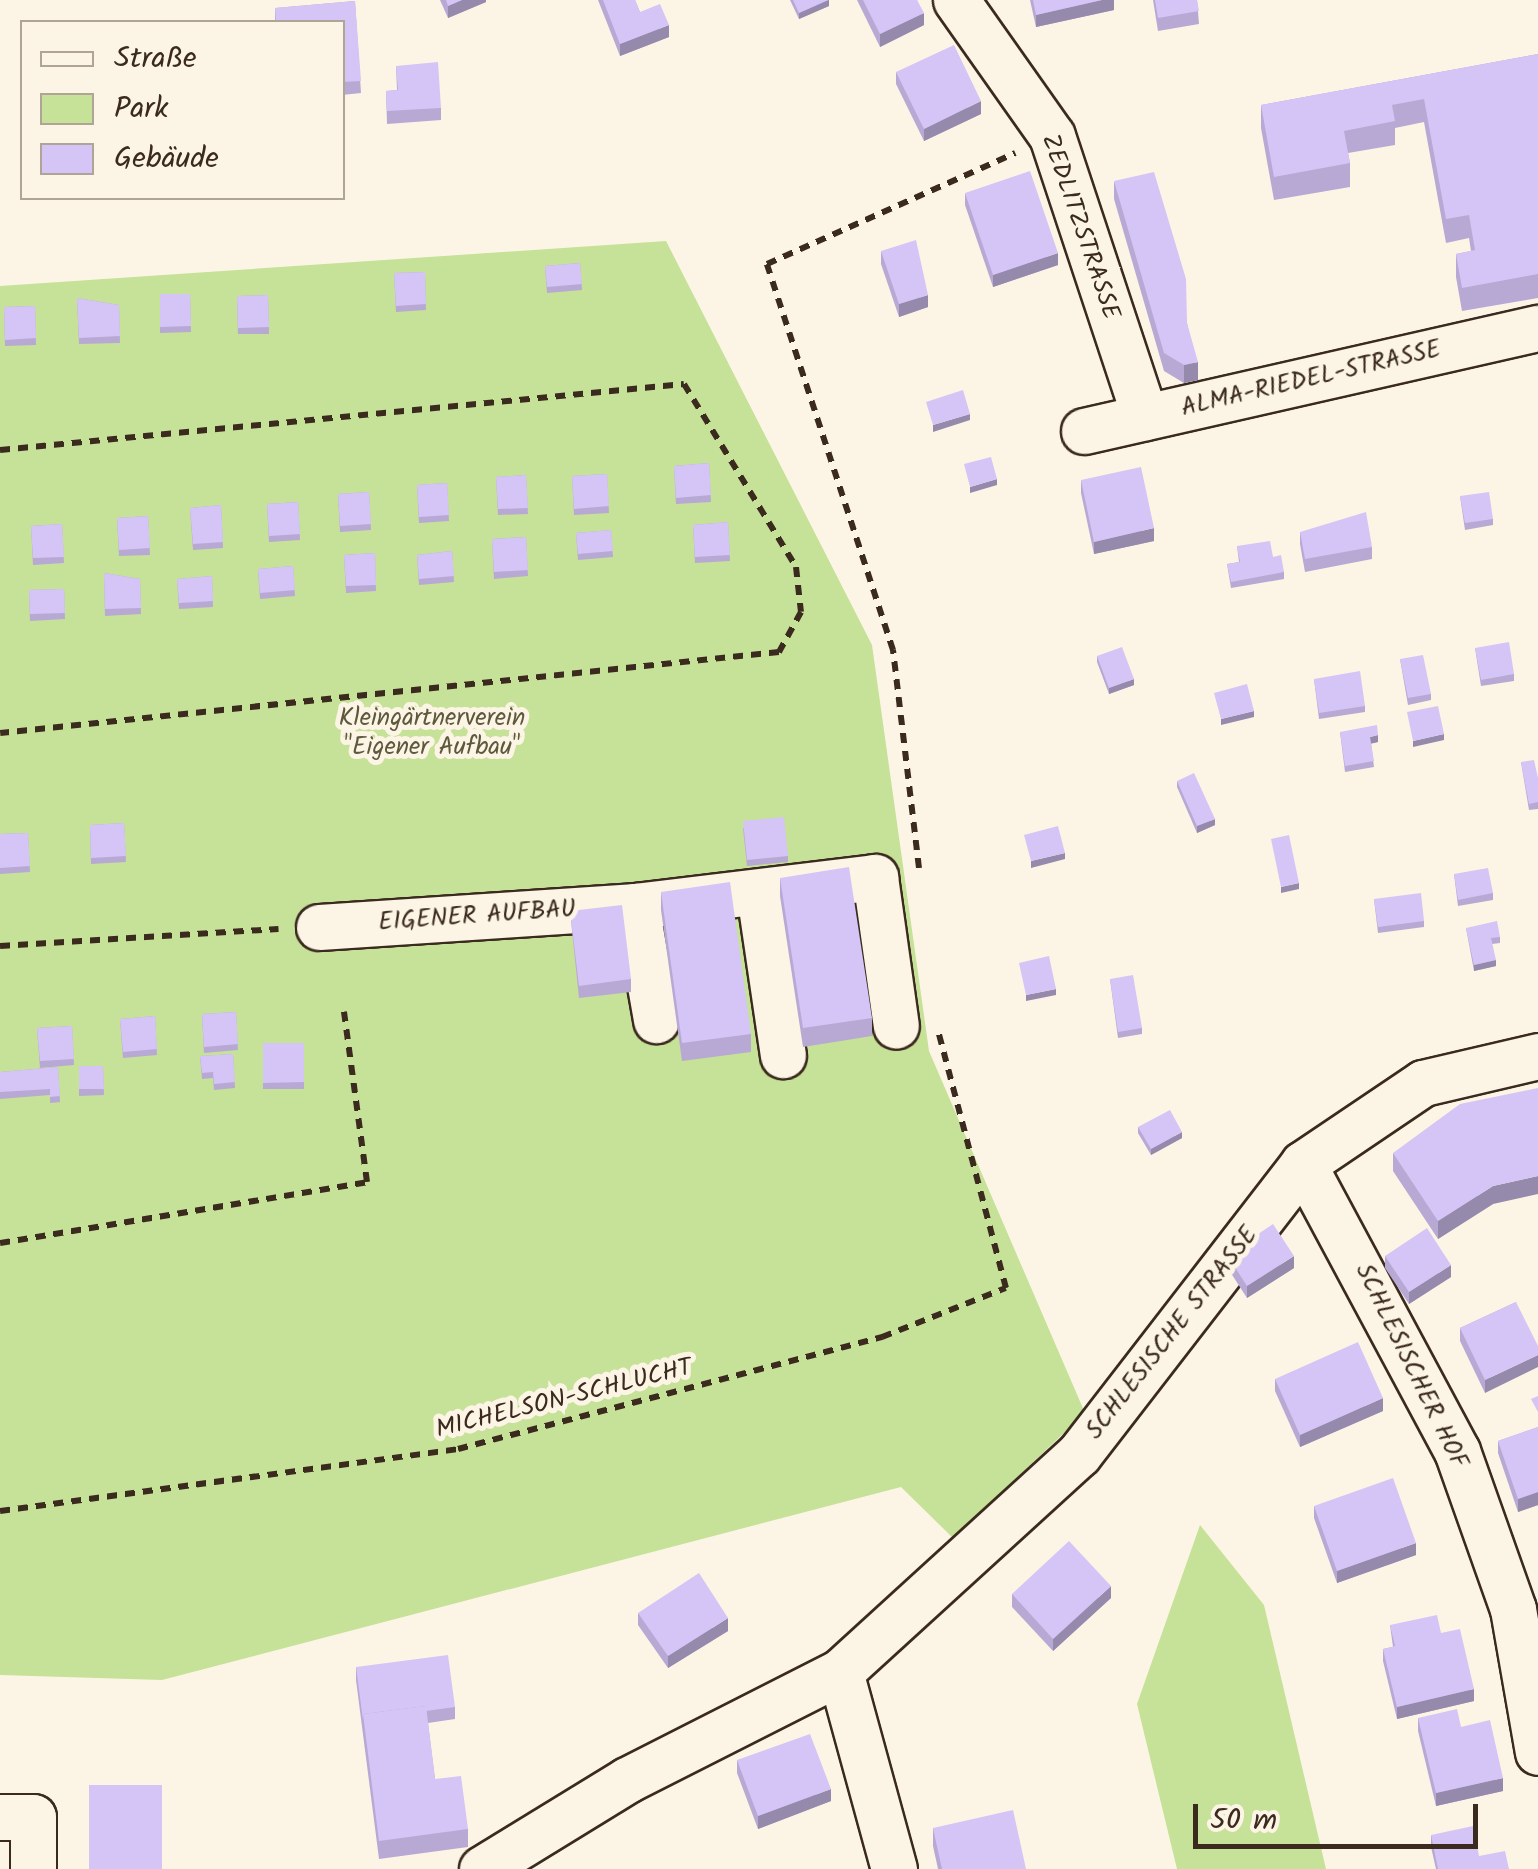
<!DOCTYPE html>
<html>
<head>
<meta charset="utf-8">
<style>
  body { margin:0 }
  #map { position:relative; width:1538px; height:1869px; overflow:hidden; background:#fcf5e5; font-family:Kalam,sans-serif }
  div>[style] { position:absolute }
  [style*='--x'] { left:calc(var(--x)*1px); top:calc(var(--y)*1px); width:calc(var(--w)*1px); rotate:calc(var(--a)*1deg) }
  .green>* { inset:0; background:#c6e198 }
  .path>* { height:6px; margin-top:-3px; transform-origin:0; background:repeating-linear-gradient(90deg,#3b2a1e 0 10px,transparent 0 18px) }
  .roads { filter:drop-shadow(2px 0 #3b2a1e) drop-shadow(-2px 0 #3b2a1e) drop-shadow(0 2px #3b2a1e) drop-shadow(0 -2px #3b2a1e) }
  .minor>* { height:45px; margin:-22.5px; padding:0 22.5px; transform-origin:22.5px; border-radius:22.5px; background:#fcf5e5 }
  .wall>* { inset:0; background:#b7a9d4 }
  .shaded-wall>* { inset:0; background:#9589ac }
  .building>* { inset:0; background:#d5c4f6 }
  span { translate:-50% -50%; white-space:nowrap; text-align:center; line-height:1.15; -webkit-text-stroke:10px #fcf5e5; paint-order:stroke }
  .street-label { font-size:25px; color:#3b2a1e }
  .park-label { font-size:25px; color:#5e583c }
  .legend { position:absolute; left:20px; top:20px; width:325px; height:180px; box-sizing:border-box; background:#fcf5e5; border:2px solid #afa495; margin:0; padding:12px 18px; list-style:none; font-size:30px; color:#3b2a1e }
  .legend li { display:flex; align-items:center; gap:20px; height:50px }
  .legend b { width:50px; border:2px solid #afa495 }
  .scale { position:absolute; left:1193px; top:1804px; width:285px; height:45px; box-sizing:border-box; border:5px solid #3b2a1e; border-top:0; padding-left:12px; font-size:30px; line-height:35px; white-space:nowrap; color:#3b2a1e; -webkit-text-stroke:8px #fcf5e5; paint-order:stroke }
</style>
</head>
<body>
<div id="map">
  <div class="green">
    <i style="clip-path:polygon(666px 241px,872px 645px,929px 1051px,1085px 1413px,953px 1538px,901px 1487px,162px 1680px,0 1675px,0 286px)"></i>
    <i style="clip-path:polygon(1200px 1525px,1264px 1605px,1326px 1869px,1177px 1869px,1137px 1704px)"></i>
  </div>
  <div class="path">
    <i style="--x:0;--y:450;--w:687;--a:-5.51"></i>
    <i style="--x:684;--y:384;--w:215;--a:58.5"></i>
    <i style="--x:796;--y:567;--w:45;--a:83.7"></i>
    <i style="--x:801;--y:612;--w:46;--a:118.8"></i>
    <i style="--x:779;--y:652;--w:783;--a:174.06"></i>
    <i style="--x:919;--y:868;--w:220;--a:-96.8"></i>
    <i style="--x:893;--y:650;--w:406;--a:-108.1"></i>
    <i style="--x:767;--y:264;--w:272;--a:-24.1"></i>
    <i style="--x:0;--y:946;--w:279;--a:-3.5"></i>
    <i style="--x:0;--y:1243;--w:372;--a:-9.4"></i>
    <i style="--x:367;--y:1182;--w:172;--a:-97.7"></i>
    <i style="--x:0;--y:1511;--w:462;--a:-7.7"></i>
    <i style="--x:458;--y:1449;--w:439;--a:-14.8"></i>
    <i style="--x:882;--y:1337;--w:133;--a:-21.6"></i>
    <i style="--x:1006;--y:1288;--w:267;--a:-104.8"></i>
  </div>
  <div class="roads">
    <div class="minor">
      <i style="--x:956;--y:0;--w:166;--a:54.8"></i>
      <i style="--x:1052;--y:136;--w:296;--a:71.7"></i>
      <i style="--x:1084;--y:431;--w:466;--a:-12.8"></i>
      <i style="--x:759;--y:893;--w:164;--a:81.6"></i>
      <i style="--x:636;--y:906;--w:116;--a:80"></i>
      <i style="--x:319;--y:927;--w:318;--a:-3.8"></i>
      <i style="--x:636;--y:906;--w:241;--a:-6.9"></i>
      <i style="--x:875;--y:877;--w:150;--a:82"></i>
      <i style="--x:1303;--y:1164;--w:326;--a:61.8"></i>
      <i style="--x:1457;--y:1451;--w:168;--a:70.5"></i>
      <i style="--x:1513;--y:1609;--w:145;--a:80.1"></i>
      <i style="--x:0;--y:1817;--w:33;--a:0"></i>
      <i style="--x:33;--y:1817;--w:52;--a:90"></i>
      <i style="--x:482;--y:1869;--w:170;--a:-31.5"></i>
      <i style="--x:627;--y:1780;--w:239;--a:-26.9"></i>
      <i style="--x:894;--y:1869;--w:204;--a:-105.3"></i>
      <i style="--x:840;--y:1672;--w:323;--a:-42.4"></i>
      <i style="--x:1079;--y:1454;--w:366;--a:-52.3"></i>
      <i style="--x:1303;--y:1164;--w:145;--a:-34"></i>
      <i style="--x:1423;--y:1083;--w:118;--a:-13.2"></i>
    </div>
  </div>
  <div class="wall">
    <i style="clip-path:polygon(440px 0,486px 0,486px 2px,448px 18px)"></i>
    <i style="clip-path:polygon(598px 0,635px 0,640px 12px,669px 37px,620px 56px)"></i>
    <i style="clip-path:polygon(790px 0,829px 0,829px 6px,799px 19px)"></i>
    <i style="clip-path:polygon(857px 0,917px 0,924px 25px,880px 47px)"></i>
    <i style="clip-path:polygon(1030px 0,1114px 0,1114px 10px,1036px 27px)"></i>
    <i style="clip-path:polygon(1153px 0,1197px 0,1199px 24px,1158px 31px)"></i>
    <i style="clip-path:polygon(355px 1px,361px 93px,342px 95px,342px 22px,275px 22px,275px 8px)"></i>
    <i style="clip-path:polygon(1538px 54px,1538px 298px,1462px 311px,1456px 277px,1456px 254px,1471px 251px,1469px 238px,1446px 243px,1424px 122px,1395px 128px,1395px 145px,1348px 153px,1350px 163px,1350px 187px,1274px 200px,1261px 128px,1261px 105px)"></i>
    <i style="clip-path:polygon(396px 66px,441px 108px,441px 120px,387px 124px,386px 91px,397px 90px)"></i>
    <i style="clip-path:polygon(896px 72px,981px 114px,924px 141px,896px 84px)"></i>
    <i style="clip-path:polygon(1114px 181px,1187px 323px,1198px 380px,1184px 383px,1164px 371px,1114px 199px)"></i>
    <i style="clip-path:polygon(965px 193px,1058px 265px,993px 287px,965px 205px)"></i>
    <i style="clip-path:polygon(881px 251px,928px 307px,899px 317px,881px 264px)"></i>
    <i style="clip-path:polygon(580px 263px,582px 290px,547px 293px,545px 266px)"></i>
    <i style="clip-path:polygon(425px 272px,426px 310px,396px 312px,394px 273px)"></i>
    <i style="clip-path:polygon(160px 294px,190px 294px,191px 332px,160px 333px)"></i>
    <i style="clip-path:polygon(268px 295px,269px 334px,238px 334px,237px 296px)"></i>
    <i style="clip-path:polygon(77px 298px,119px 305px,120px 343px,79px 344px)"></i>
    <i style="clip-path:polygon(35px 306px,36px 345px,5px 346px,4px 307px)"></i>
    <i style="clip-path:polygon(709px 463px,711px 502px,676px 504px,674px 466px)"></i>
    <i style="clip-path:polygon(607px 474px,609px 513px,574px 515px,572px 476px)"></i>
    <i style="clip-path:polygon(526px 475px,528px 514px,498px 515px,496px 477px)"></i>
    <i style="clip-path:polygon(1081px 480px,1154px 541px,1094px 554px,1081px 493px)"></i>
    <i style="clip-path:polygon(447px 483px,449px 521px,419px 523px,417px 485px)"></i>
    <i style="clip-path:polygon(369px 492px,371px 530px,340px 532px,338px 494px)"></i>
    <i style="clip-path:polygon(1460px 496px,1493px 519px,1493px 525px,1465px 530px)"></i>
    <i style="clip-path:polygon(298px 502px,300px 540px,269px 542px,267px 504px)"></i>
    <i style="clip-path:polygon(221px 505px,223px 548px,193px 550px,190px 508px)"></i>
    <i style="clip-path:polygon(148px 516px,150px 555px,119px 556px,117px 518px)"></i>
    <i style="clip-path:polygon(728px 522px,730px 561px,695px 563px,693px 525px)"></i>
    <i style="clip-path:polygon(62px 524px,64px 563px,33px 565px,31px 526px)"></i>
    <i style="clip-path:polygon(611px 530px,613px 557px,578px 560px,576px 533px)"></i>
    <i style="clip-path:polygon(1300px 532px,1372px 547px,1372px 559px,1305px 572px,1300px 544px)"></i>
    <i style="clip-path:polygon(526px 537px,528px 576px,494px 579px,492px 539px)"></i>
    <i style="clip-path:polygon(1237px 546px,1273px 557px,1284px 572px,1284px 579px,1231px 588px,1227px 564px,1239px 562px)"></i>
    <i style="clip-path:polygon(452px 551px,454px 582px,419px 585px,417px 555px)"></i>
    <i style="clip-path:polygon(375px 553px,376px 591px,346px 593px,344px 555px)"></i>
    <i style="clip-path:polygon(293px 566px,295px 596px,260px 599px,258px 569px)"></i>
    <i style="clip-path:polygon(104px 573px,140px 579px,141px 614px,105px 616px)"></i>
    <i style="clip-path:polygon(212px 576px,213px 607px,179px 609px,177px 579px)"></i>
    <i style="clip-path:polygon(64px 589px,65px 619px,30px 621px,29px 590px)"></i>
    <i style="clip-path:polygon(1475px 648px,1514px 674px,1514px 681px,1481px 686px)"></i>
    <i style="clip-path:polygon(1097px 656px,1134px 685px,1109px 694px,1097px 662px)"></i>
    <i style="clip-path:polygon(1400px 659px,1431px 694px,1431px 700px,1408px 705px)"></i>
    <i style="clip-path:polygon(1314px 679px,1365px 706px,1365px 712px,1319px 719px)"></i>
    <i style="clip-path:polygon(1340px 732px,1378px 742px,1371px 743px,1374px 767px,1345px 772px)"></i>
    <i style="clip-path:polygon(1521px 762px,1538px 778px,1538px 809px,1529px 810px)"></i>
    <i style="clip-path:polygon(1177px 781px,1215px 825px,1197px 833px,1177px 787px)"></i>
    <i style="clip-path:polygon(124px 823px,126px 862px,91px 864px,90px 825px)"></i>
    <i style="clip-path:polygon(743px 828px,788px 856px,788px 862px,747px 866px)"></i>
    <i style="clip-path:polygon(28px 833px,30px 872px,0 874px,0 834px)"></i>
    <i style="clip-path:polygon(1454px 874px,1493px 893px,1493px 900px,1458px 906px)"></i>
    <i style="clip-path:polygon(780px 878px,872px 1018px,872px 1036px,803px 1047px,780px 896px)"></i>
    <i style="clip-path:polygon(661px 892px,751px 1034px,751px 1052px,682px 1061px,661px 910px)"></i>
    <i style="clip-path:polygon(1374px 899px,1424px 921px,1424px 927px,1378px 933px)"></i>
    <i style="clip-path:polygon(570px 911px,631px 979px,631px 992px,579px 998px)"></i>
    <i style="clip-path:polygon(1466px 928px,1500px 937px,1500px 943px,1492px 944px,1496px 966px,1474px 971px)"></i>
    <i style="clip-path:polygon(1110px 979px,1142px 1028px,1142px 1034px,1118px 1038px)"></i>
    <i style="clip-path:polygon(236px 1012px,238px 1050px,204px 1053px,202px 1014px)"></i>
    <i style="clip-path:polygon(155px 1016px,157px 1055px,123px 1058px,120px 1019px)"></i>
    <i style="clip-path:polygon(72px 1026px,74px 1065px,40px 1068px,37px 1028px)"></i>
    <i style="clip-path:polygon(263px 1043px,304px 1043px,304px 1089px,263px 1089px)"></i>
    <i style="clip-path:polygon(233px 1054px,235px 1088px,214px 1090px,213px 1078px,202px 1079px,200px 1056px)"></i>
    <i style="clip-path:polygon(79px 1066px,103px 1066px,104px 1095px,79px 1096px)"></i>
    <i style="clip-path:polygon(58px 1067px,60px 1102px,50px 1103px,50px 1095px,0 1099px,0 1072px)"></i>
    <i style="clip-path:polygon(1138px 1127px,1182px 1138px,1151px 1155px,1138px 1133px)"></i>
    <i style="clip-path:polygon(1393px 1153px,1493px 1204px,1438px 1239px,1393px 1171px)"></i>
    <i style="clip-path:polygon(1227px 1255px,1294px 1268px,1247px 1298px,1227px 1267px)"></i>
    <i style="clip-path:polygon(1385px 1256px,1451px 1277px,1409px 1304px,1385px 1268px)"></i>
    <i style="clip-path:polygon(1516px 1302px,1485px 1393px,1460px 1341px,1460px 1328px)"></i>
    <i style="clip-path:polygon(1275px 1379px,1383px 1411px,1300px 1447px,1275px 1391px)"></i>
    <i style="clip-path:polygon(1538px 1427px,1538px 1505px,1518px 1512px,1498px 1453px,1498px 1441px)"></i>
    <i style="clip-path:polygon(1314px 1506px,1416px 1555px,1337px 1583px,1314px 1518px)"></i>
    <i style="clip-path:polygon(1012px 1594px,1111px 1598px,1053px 1651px,1012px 1607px)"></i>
    <i style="clip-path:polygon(638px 1613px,728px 1631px,668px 1668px,638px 1625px)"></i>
    <i style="clip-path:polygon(1390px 1625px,1441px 1633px,1474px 1701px,1397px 1719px,1383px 1661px,1383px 1649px,1393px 1647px)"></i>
    <i style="clip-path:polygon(356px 1667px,455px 1707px,455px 1719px,428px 1723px,435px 1779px,468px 1829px,468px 1847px,379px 1859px,356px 1680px)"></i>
    <i style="clip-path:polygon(1418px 1718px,1461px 1727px,1503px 1791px,1436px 1806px,1418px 1731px)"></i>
    <i style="clip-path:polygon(737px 1760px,831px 1801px,758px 1829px,737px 1773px)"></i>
    <i style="clip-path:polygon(933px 1828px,1026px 1869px,938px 1869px,933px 1846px)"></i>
    <i style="clip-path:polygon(1431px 1835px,1479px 1856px,1509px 1869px,1436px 1869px,1431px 1847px)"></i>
  </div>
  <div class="shaded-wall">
    <i style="clip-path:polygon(462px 0,486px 0,486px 2px,448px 18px,448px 6px)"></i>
    <i style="clip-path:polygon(829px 0,829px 6px,799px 19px,799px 13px)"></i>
    <i style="clip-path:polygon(1102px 0,1114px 0,1114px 10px,1036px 27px,1036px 15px)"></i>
    <i style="clip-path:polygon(924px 13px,924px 25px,880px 47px,880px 34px)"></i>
    <i style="clip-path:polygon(669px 25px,669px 37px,620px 56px,620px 44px)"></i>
    <i style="clip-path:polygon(981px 101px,981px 114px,924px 141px,924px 129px)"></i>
    <i style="clip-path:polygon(1058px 253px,1058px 265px,993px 287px,993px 275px)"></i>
    <i style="clip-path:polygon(928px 295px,928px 307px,899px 317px,899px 304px)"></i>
    <i style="clip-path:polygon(1198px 362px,1198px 380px,1184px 383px,1184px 365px)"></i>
    <i style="clip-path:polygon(970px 414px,970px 420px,933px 432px,933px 425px)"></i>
    <i style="clip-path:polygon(997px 479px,997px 485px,970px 493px,970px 487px)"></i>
    <i style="clip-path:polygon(1154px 528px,1154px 541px,1094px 554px,1094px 542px)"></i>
    <i style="clip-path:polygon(1134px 679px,1134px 685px,1109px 694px,1109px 688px)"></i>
    <i style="clip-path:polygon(1254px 711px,1254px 717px,1221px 725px,1221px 719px)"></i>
    <i style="clip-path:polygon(1444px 734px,1444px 740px,1413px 747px,1413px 741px)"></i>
    <i style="clip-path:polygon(1378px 735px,1378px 742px,1370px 744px,1370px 737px)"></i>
    <i style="clip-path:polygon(1215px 819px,1215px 825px,1197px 833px,1197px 826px)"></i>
    <i style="clip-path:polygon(1065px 853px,1065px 859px,1031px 868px,1031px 861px)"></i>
    <i style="clip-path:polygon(1299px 883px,1299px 889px,1281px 893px,1281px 887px)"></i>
    <i style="clip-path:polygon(1496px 960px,1496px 966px,1474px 971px,1474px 965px)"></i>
    <i style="clip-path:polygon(1056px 989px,1056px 995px,1026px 1001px,1026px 995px)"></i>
    <i style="clip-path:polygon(1182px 1132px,1182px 1138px,1151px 1155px,1151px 1149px)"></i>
    <i style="clip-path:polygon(1538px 1176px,1538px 1194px,1493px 1204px,1438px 1239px,1438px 1221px,1493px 1186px)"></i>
    <i style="clip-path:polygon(1294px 1256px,1294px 1268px,1247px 1298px,1247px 1286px)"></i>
    <i style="clip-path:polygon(1451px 1265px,1451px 1277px,1409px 1304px,1409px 1292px)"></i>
    <i style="clip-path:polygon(1538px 1355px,1538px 1367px,1485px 1393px,1485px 1380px)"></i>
    <i style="clip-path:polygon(1383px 1398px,1383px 1411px,1300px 1447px,1300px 1435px)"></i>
    <i style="clip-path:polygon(1538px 1492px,1538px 1505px,1518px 1512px,1518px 1499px)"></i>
    <i style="clip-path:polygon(1416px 1543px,1416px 1555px,1337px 1583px,1337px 1571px)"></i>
    <i style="clip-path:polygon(1111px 1586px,1111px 1598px,1053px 1651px,1053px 1639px)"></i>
    <i style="clip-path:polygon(728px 1618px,728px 1631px,668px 1668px,668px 1656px)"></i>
    <i style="clip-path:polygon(1474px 1689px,1474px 1701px,1397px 1719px,1397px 1707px)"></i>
    <i style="clip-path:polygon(1503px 1778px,1503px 1791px,1436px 1806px,1436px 1793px)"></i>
    <i style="clip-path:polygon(831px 1789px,831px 1801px,758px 1829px,758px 1816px)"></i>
  </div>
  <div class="building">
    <i style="clip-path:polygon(446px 0,462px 0,448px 6px)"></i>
    <i style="clip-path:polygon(603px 0,635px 0,640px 12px,660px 4px,669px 25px,620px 44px)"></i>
    <i style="clip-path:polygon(793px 0,828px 0,799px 13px)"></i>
    <i style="clip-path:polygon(863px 0,917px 0,924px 13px,880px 34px)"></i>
    <i style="clip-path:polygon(1033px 0,1102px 0,1036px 15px)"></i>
    <i style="clip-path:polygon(1155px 0,1197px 0,1199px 11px,1158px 18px)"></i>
    <i style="clip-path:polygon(355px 1px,361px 81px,342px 82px,342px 22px,276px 22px,275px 8px)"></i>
    <i style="clip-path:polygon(954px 45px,981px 101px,924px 129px,896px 72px)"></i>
    <i style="clip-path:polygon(1538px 54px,1538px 274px,1462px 288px,1456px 254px,1475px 250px,1469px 215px,1446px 219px,1424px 99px,1392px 105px,1395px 121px,1344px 131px,1350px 163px,1274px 177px,1261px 105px)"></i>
    <i style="clip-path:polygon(438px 62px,441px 108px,387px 111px,386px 91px,398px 90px,396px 66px)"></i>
    <i style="clip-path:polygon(1030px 171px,1058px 253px,993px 275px,965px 193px)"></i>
    <i style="clip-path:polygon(1154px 172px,1186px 279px,1187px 323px,1198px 362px,1184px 365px,1164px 353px,1114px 181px)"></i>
    <i style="clip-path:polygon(916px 240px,928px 295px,899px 304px,881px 251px)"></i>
    <i style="clip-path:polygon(580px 263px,582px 284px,547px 287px,545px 266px)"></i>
    <i style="clip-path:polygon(425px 272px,426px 304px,396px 306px,394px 273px)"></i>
    <i style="clip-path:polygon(160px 294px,190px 294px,191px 326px,160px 327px)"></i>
    <i style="clip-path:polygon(268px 295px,269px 327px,238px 328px,237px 296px)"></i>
    <i style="clip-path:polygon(77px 298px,119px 305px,120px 336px,79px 338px)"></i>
    <i style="clip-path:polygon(35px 306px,36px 338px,5px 340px,4px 307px)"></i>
    <i style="clip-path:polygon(963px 390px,970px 414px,933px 425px,926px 402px)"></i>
    <i style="clip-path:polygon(991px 457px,997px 479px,970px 487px,964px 464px)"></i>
    <i style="clip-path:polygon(709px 463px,711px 495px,676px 498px,674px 466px)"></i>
    <i style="clip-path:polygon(1141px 467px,1154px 528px,1094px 542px,1081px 480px)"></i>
    <i style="clip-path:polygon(607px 474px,609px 506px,574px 509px,572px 476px)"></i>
    <i style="clip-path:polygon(526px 475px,528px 508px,498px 509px,496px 477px)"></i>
    <i style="clip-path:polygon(447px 483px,449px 515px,419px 517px,417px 485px)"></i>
    <i style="clip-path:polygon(369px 492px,371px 524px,340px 526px,338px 494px)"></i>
    <i style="clip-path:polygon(1489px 492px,1493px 519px,1465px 523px,1460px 496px)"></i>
    <i style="clip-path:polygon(298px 502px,300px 534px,269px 536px,267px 504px)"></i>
    <i style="clip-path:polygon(221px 505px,223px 542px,193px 544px,190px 508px)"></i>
    <i style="clip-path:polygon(1366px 512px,1372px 547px,1305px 559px,1300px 532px)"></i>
    <i style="clip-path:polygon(148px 516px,150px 548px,119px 550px,117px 518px)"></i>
    <i style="clip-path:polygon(728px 522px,730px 555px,695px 557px,693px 525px)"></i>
    <i style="clip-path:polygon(62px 524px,64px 557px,33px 558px,31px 526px)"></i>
    <i style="clip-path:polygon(611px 530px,613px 551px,578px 554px,576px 533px)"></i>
    <i style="clip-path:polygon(526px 537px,528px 570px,494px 572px,492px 539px)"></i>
    <i style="clip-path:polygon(1270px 541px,1273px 557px,1281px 555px,1284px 572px,1231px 582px,1227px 564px,1240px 562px,1237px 546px)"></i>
    <i style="clip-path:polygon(452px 551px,454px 576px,419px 579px,417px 555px)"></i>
    <i style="clip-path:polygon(375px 553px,376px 585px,346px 586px,344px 555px)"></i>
    <i style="clip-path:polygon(293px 566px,295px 590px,260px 593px,258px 569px)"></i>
    <i style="clip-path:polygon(104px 573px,140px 579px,141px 608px,105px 609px)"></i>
    <i style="clip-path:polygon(212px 576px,213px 601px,179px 603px,177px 579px)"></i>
    <i style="clip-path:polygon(64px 589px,65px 613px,30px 614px,29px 590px)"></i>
    <i style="clip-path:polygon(1509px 642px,1514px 674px,1481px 680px,1475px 648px)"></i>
    <i style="clip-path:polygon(1122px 647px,1134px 679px,1109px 688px,1097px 656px)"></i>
    <i style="clip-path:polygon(1423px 655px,1431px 694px,1408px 698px,1400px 659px)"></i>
    <i style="clip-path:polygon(1360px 671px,1365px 706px,1319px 713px,1314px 679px)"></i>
    <i style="clip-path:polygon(1247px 684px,1254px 711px,1221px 719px,1214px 693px)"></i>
    <i style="clip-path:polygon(1438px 706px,1444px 734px,1413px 741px,1407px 712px)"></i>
    <i style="clip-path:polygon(1377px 725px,1378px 735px,1370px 737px,1374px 761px,1345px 766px,1340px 732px)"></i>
    <i style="clip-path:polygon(1534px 760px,1538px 778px,1538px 802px,1529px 804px,1521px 762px)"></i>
    <i style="clip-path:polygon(1194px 773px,1215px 819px,1197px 826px,1177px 781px)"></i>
    <i style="clip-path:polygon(784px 817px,788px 856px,747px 860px,743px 821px)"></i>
    <i style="clip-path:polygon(124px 823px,126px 856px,91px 858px,90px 825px)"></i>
    <i style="clip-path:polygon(1058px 826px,1065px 853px,1031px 861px,1024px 835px)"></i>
    <i style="clip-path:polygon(28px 833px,30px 866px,0 868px,0 834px)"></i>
    <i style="clip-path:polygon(1289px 835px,1299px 883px,1281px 887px,1271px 839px)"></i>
    <i style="clip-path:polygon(849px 867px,872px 1018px,803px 1028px,780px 878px)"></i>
    <i style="clip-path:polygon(1488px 868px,1493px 893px,1458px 900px,1454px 874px)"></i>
    <i style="clip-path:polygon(730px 882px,751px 1034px,682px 1043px,661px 892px)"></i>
    <i style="clip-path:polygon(1421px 893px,1424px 921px,1378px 927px,1374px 899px)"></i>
    <i style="clip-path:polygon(622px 905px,631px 979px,579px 986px,570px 911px)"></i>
    <i style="clip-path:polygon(1497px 921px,1500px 937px,1491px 938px,1496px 960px,1474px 965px,1466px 928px)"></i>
    <i style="clip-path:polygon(1049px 956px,1056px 989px,1026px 995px,1019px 963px)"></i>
    <i style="clip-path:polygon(1133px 975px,1142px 1028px,1118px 1032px,1110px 979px)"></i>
    <i style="clip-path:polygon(236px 1012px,238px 1044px,204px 1047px,202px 1014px)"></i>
    <i style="clip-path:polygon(155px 1016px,157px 1049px,123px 1052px,120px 1019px)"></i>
    <i style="clip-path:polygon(72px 1026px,74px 1059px,40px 1061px,37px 1028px)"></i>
    <i style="clip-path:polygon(263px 1043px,304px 1043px,304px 1082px,263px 1083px)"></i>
    <i style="clip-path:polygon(233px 1054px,235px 1082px,214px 1084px,213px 1072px,202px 1073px,200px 1056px)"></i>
    <i style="clip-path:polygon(79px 1066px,103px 1066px,104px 1089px,79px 1089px)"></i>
    <i style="clip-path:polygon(58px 1067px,60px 1096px,50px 1097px,50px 1089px,0 1092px,0 1072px)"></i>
    <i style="clip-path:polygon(1538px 1088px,1538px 1176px,1493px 1186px,1438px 1221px,1393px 1153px,1460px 1104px)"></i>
    <i style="clip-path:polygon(1170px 1110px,1182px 1132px,1151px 1149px,1138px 1127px)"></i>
    <i style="clip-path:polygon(1273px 1224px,1294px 1256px,1247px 1286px,1227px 1255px)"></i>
    <i style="clip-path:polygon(1427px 1228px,1451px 1265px,1409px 1292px,1385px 1256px)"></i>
    <i style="clip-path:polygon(1516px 1302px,1538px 1346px,1538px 1355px,1485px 1380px,1460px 1328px)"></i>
    <i style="clip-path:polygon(1358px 1342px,1383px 1398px,1300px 1435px,1275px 1379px)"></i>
    <i style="clip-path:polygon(1538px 1396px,1538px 1412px,1531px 1399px)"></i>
    <i style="clip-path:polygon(1538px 1427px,1538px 1492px,1518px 1499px,1498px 1441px)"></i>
    <i style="clip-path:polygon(1393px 1478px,1416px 1543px,1337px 1571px,1314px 1506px)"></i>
    <i style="clip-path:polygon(1069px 1541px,1111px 1586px,1053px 1639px,1012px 1594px)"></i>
    <i style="clip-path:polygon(699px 1573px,728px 1618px,668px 1656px,638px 1613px)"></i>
    <i style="clip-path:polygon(1437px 1615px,1441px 1633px,1460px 1629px,1474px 1689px,1397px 1707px,1383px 1649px,1395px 1646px,1390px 1625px)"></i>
    <i style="clip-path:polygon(448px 1655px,455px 1707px,426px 1711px,426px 1706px,363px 1714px,363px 1720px,356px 1667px)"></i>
    <i style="clip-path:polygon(426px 1706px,435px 1779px,461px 1776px,468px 1829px,379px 1841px,363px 1714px)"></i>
    <i style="clip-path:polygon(1457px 1709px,1461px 1727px,1490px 1720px,1503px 1778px,1436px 1793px,1418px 1718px)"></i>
    <i style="clip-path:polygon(810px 1734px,831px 1789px,758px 1816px,737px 1760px)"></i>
    <i style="clip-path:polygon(89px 1785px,162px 1785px,162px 1869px,89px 1869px)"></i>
    <i style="clip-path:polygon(1013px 1810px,1026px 1869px,942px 1869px,933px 1828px)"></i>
    <i style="clip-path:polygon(1473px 1826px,1479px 1856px,1505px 1851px,1509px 1869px,1438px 1869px,1431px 1835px)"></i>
  </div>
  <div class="street-label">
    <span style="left:1080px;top:227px;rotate:71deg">ZEDLITZSTRASSE</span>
    <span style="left:1311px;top:379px;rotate:-13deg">ALMA-RIEDEL-STRASSE</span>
    <span style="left:477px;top:916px;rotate:-4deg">EIGENER AUFBAU</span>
    <span style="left:1172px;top:1333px;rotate:-52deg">SCHLESISCHE STRASSE</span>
    <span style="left:1411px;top:1366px;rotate:64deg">SCHLESISCHER HOF</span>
    <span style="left:564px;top:1399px;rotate:-14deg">MICHELSON-SCHLUCHT</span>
  </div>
  <div class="park-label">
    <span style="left:432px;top:733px">Kleingärtnerverein<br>"Eigener Aufbau"</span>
  </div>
  <ul class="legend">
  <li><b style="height:12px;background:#fcf5e5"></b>Straße</li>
  <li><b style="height:28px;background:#c6e198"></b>Park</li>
  <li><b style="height:28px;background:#d5c4f6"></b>Gebäude</li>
  </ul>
  <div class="scale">50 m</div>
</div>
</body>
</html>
